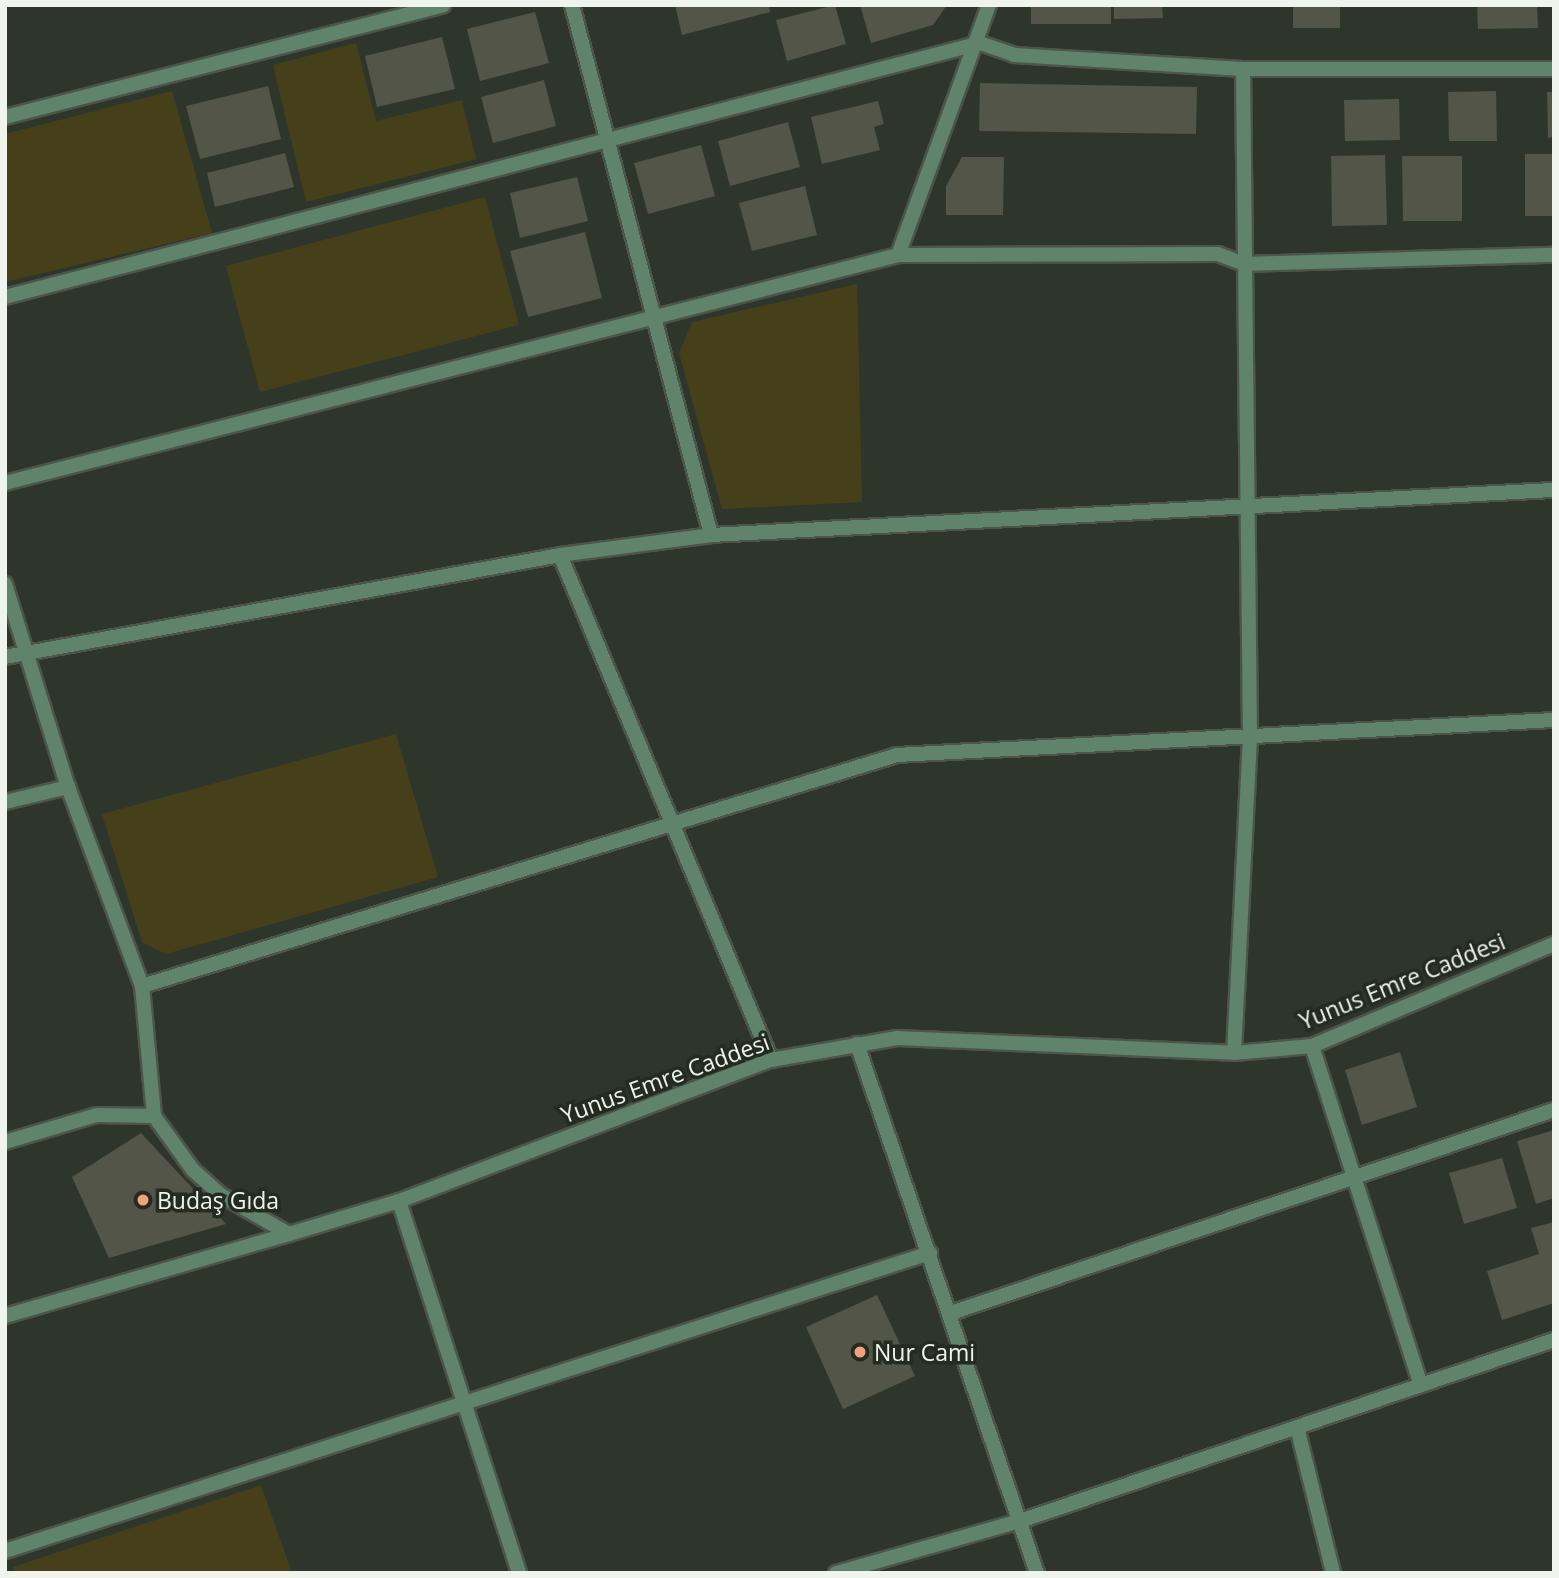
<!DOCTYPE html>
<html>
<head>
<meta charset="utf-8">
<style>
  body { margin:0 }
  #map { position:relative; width:1559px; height:1578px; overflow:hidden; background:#2e362b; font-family:"Open Sans",sans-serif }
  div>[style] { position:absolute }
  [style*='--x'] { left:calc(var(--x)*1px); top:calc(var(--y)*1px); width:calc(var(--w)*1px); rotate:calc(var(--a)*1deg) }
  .green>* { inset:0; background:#46401a }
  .building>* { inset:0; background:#525547 }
  .roads { filter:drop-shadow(2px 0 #4d544a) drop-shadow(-2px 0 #4d544a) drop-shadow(0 2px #4d544a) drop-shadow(0 -2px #4d544a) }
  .minor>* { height:14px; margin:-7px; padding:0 7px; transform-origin:7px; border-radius:7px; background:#60836b }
  .tertiary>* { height:14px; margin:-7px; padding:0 7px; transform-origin:7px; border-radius:7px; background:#60836b }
  .dots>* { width:19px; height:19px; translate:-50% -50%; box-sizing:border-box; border:4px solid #242c21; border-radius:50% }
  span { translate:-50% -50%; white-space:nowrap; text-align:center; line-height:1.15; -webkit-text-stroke:7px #242c21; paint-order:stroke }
  .street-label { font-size:23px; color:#eff4ec }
  .poi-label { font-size:23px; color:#eff4ec }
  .left { translate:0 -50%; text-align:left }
  .frame { position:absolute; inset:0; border:7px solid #eff4ec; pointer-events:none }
</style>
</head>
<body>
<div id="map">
  <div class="green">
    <i style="clip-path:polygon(356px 43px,376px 121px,462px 100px,476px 159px,306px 202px,273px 65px)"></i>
    <i style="clip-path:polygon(172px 91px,212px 233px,5px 282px,5px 134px)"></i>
    <i style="clip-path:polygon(485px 197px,519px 325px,260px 392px,226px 266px)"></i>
    <i style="clip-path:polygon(857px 284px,862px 502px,722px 509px,679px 353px,692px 322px)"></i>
    <i style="clip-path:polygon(396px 734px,438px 877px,166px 954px,142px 942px,102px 814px)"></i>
    <i style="clip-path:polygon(261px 1485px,292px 1573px,15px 1573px,13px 1567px)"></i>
  </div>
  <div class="building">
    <i style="clip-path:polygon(675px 5px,769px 5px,770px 12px,682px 35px)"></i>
    <i style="clip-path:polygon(835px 5px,846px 44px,787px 61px,776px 20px)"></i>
    <i style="clip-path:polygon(860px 5px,947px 5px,933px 25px,871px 43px)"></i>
    <i style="clip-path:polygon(1031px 5px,1111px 5px,1111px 24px,1031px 24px)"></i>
    <i style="clip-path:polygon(1114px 5px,1162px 5px,1163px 18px,1114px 19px)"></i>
    <i style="clip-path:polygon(1293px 5px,1340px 5px,1340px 28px,1293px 28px)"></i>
    <i style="clip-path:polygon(1477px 5px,1537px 5px,1538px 28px,1478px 29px)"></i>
    <i style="clip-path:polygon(535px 12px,549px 63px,480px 81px,467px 29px)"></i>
    <i style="clip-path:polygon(442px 37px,455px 89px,377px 107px,365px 56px)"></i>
    <i style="clip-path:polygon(544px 80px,556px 126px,493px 143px,481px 97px)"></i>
    <i style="clip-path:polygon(980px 83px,1197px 87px,1196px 134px,979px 131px)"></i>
    <i style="clip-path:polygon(268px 86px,281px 139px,200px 159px,186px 106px)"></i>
    <i style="clip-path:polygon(1496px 91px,1497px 141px,1449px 141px,1448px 92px)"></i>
    <i style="clip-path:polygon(1547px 92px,1554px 92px,1554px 137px,1548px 138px)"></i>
    <i style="clip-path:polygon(1399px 99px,1400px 140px,1345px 141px,1344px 100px)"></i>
    <i style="clip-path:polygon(878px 101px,884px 124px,874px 127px,880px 150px,822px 164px,811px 117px)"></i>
    <i style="clip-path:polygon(788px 122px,800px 167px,730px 186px,718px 141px)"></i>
    <i style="clip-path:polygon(701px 145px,715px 196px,648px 214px,634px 163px)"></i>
    <i style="clip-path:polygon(285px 153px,294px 187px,215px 207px,207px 173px)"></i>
    <i style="clip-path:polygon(1525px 154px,1554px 154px,1554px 216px,1525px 216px)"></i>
    <i style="clip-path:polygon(1385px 155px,1387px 225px,1332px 226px,1331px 156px)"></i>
    <i style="clip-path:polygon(1402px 156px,1462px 156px,1462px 221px,1403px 221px)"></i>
    <i style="clip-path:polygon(962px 157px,1004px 157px,1003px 215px,946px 215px,946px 186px)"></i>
    <i style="clip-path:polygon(577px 177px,588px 221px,520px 238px,510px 193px)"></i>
    <i style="clip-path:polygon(805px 186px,817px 235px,752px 251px,739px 203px)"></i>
    <i style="clip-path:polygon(585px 232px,602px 298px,528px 317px,510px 251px)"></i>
    <i style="clip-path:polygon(1400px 1052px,1417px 1107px,1362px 1125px,1345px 1070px)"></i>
    <i style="clip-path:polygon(1554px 1130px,1554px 1198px,1536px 1204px,1517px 1141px)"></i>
    <i style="clip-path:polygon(141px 1133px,226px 1224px,109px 1258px,72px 1177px)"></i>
    <i style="clip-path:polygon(1502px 1158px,1517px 1208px,1464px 1224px,1449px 1173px)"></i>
    <i style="clip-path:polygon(1554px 1222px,1554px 1303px,1502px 1320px,1487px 1271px,1539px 1254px,1531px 1228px)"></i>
    <i style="clip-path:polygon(877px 1295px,915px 1376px,843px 1409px,806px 1327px)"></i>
  </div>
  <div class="roads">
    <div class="minor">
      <i style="--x:572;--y:5;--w:548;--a:75.3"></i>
      <i style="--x:898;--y:255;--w:266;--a:-70"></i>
      <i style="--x:5;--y:297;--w:1008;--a:-14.6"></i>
      <i style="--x:980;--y:43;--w:36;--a:19"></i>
      <i style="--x:1014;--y:55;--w:229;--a:3.5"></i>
      <i style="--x:1243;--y:69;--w:311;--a:0"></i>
      <i style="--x:5;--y:483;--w:922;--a:-14.32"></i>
      <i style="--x:898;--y:255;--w:320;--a:-0.2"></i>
      <i style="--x:1218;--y:254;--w:28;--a:21"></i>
      <i style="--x:1244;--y:264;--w:310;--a:-1.7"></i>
      <i style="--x:560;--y:555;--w:547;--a:67.32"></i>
      <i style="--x:5;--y:584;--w:213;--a:72.8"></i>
      <i style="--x:68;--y:787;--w:212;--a:69.6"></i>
      <i style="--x:142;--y:986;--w:131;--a:84.7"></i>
      <i style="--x:5;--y:657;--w:564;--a:-10.41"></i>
      <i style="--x:560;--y:555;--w:152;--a:-7.5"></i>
      <i style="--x:711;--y:535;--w:844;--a:-3.06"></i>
      <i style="--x:5;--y:802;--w:65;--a:-13.4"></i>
      <i style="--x:142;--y:986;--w:790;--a:-17.01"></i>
      <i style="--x:897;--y:755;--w:658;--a:-3.05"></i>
      <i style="--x:857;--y:1044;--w:559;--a:71.21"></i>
      <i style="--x:1312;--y:1046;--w:356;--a:72.2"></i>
      <i style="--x:1234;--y:1053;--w:317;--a:-87.1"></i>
      <i style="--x:1250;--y:736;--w:667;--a:-90.6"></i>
      <i style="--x:399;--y:1201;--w:391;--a:72.1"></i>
      <i style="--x:951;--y:1313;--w:636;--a:-18.61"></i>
      <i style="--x:5;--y:1316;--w:296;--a:-16.1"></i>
      <i style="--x:1297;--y:1427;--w:150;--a:76.1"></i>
      <i style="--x:5;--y:1551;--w:972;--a:-17.86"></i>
      <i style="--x:836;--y:1573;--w:194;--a:-15.8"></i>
      <i style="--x:1023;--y:1520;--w:561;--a:-18.73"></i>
    </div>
    <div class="tertiary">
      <i style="--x:5;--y:117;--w:452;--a:-14.3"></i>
      <i style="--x:5;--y:1142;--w:96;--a:-16.4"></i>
      <i style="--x:97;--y:1115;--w:57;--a:1"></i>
      <i style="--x:154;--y:1116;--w:67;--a:54.2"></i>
      <i style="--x:193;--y:1170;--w:38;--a:42"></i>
      <i style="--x:221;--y:1195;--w:78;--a:29.8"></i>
      <i style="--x:289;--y:1234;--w:115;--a:-16.7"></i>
      <i style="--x:399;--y:1201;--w:398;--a:-20.8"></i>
      <i style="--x:771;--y:1060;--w:128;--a:-9.9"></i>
      <i style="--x:897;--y:1038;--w:337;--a:2.5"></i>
      <i style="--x:1234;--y:1053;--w:78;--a:-5.1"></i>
      <i style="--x:1312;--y:1046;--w:263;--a:-22.9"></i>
    </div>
  </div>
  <div class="dots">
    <i style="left:143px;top:1200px;background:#f2a07f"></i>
    <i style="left:860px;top:1352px;background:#f2a07f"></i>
  </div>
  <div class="street-label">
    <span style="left:1402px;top:981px;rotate:-22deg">Yunus Emre Caddesi</span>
    <span style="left:665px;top:1078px;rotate:-20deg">Yunus Emre Caddesi</span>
  </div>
  <div class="poi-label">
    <span class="left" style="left:157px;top:1200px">Budaş Gıda</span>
    <span class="left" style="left:874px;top:1352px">Nur Cami</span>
  </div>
  <div class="frame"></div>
</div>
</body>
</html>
